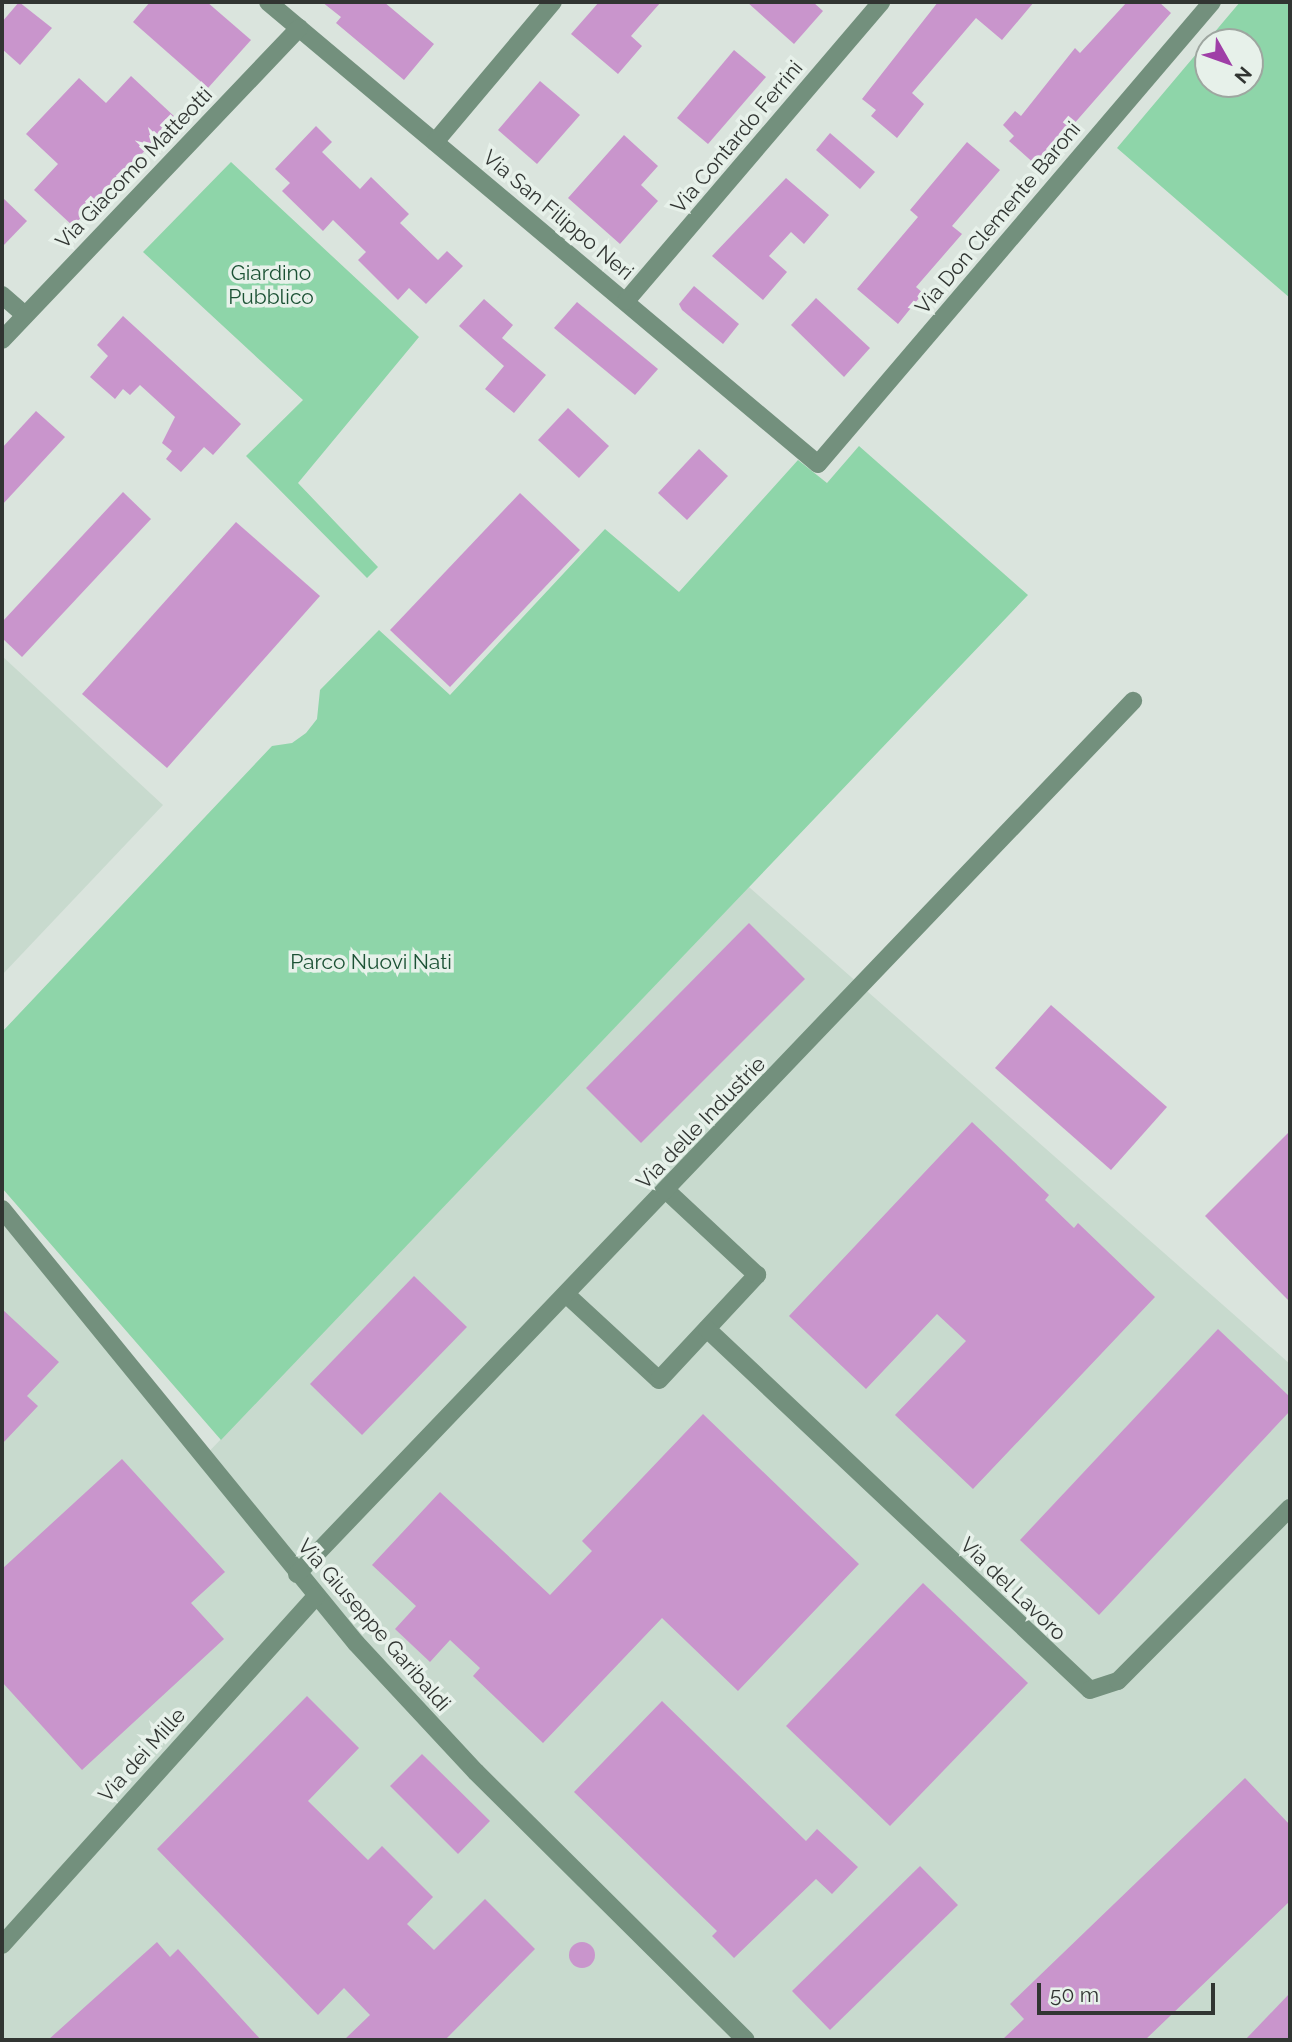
<!DOCTYPE html>
<html>
<head>
<meta charset="utf-8">
<style>
  body { margin:0 }
  #map { position:relative; width:1292px; height:2042px; overflow:hidden; background:#dae4dd; font-family:Raleway,sans-serif }
  div>[style] { position:absolute }
  [style*='--x'] { left:calc(var(--x)*1px); top:calc(var(--y)*1px); width:calc(var(--w)*1px); rotate:calc(var(--a)*1deg) }
  .built>* { inset:0; background:#c8dace }
  .green>* { inset:0; background:#8ed5a9 }
  .building>* { inset:0; background:#c995cc }
  .round { border-radius:50% }
  .minor>* { height:18px; margin:-9px; padding:0 9px; transform-origin:9px; border-radius:9px; background:#73907d }
  span { translate:-50% -50%; white-space:nowrap; text-align:center; line-height:1.15; -webkit-text-stroke:7px #e7f1ea; paint-order:stroke }
  .street-label { font-size:21px; color:#313532 }
  .park-label { font-size:21px; color:#1c5235 }
  .frame { position:absolute; inset:0; border:4px solid #313532; pointer-events:none }
  .north { position:absolute; left:1194px; top:28px; width:70px; height:70px; box-sizing:border-box; background:#e7f1ea; border:2px solid #9ea6a0; border-radius:50%; rotate:130deg; font-size:19px; font-weight:700; line-height:28px; text-align:center; color:#313532 }
  .north::after { content:''; display:block; margin:auto; width:24px; height:32px; background:#9f3fa7; clip-path:polygon(50% 0,100% 100%,50% 72%,0 100%) }
  .scale { position:absolute; left:1037px; top:1983px; width:178px; height:32px; box-sizing:border-box; border:4px solid #313532; border-top:0; padding-left:9px; font-size:21px; line-height:24px; white-space:nowrap; color:#313532; -webkit-text-stroke:5px #e7f1ea; paint-order:stroke }
</style>
</head>
<body>
<div id="map">
  <div class="built">
    <i style="clip-path:polygon(2px 656px,163px 805px,2px 975px)"></i>
    <i style="clip-path:polygon(749px 887px,1290px 1364px,1290px 2040px,2px 2040px,2px 1215px,200px 1461px)"></i>
  </div>
  <div class="green">
    <i style="clip-path:polygon(evenodd,1240px 2px,1290px 2px,1290px 298px,1117px 148px,1240px 2px,1208px 42px,1250px 42px,1250px 84px,1208px 84px,1208px 42px)"></i>
    <i style="clip-path:polygon(231px 162px,419px 337px,298px 483px,378px 567px,367px 578px,246px 456px,303px 400px,143px 252px)"></i>
    <i style="clip-path:polygon(859px 446px,1028px 595px,221px 1440px,2px 1188px,2px 1032px,272px 746px,292px 743px,306px 733px,317px 719px,320px 690px,379px 630px,450px 695px,605px 529px,679px 592px,798px 460px,827px 483px)"></i>
  </div>
  <div class="building">
    <i style="clip-path:polygon(19px 2px,52px 28px,20px 65px,2px 49px,2px 22px)"></i>
    <i style="clip-path:polygon(150px 2px,207px 2px,251px 40px,208px 88px,133px 22px)"></i>
    <i style="clip-path:polygon(322px 2px,384px 2px,434px 44px,404px 80px,336px 23px,341px 17px)"></i>
    <i style="clip-path:polygon(599px 2px,661px 2px,631px 36px,642px 46px,618px 74px,571px 34px)"></i>
    <i style="clip-path:polygon(747px 2px,813px 2px,823px 11px,794px 44px)"></i>
    <i style="clip-path:polygon(938px 2px,1034px 2px,1002px 40px,976px 18px,912px 93px,924px 104px,897px 138px,871px 116px,876px 110px,862px 99px)"></i>
    <i style="clip-path:polygon(1127px 2px,1159px 2px,1171px 13px,1037px 166px,1009px 141px,1014px 136px,1003px 125px,1015px 111px,1021px 116px,1075px 48px,1080px 53px)"></i>
    <i style="clip-path:polygon(734px 50px,766px 77px,708px 144px,677px 118px)"></i>
    <i style="clip-path:polygon(131px 76px,176px 118px,73px 226px,34px 190px,58px 164px,26px 134px,79px 78px,106px 103px)"></i>
    <i style="clip-path:polygon(540px 81px,580px 115px,537px 164px,498px 130px)"></i>
    <i style="clip-path:polygon(316px 126px,332px 142px,322px 152px,360px 189px,371px 177px,409px 214px,400px 223px,438px 260px,447px 251px,463px 266px,426px 304px,409px 288px,398px 300px,358px 260px,366px 252px,333px 220px,323px 231px,282px 191px,290px 183px,275px 169px)"></i>
    <i style="clip-path:polygon(830px 133px,875px 172px,860px 189px,816px 150px)"></i>
    <i style="clip-path:polygon(624px 135px,658px 166px,641px 185px,658px 201px,620px 244px,568px 198px)"></i>
    <i style="clip-path:polygon(967px 142px,1000px 170px,952px 226px,962px 234px,916px 287px,923px 293px,898px 324px,857px 289px,918px 217px,910px 210px)"></i>
    <i style="clip-path:polygon(786px 178px,829px 215px,804px 244px,791px 232px,769px 256px,787px 272px,763px 300px,712px 256px)"></i>
    <i style="clip-path:polygon(2px 197px,27px 221px,2px 247px)"></i>
    <i style="clip-path:polygon(694px 286px,739px 324px,723px 344px,682px 310px,679px 304px)"></i>
    <i style="clip-path:polygon(816px 298px,870px 348px,844px 377px,791px 325px)"></i>
    <i style="clip-path:polygon(484px 299px,513px 325px,502px 338px,546px 375px,514px 413px,485px 389px,504px 366px,459px 326px)"></i>
    <i style="clip-path:polygon(577px 302px,658px 369px,635px 395px,554px 328px)"></i>
    <i style="clip-path:polygon(123px 316px,241px 424px,213px 455px,204px 447px,181px 472px,166px 459px,172px 451px,162px 443px,175px 417px,140px 385px,130px 395px,123px 389px,115px 399px,90px 377px,108px 356px,97px 345px)"></i>
    <i style="clip-path:polygon(568px 408px,609px 446px,579px 478px,538px 440px)"></i>
    <i style="clip-path:polygon(36px 411px,65px 437px,2px 505px,2px 448px)"></i>
    <i style="clip-path:polygon(699px 449px,728px 476px,687px 520px,658px 493px)"></i>
    <i style="clip-path:polygon(123px 492px,151px 519px,22px 657px,2px 638px,2px 622px)"></i>
    <i style="clip-path:polygon(520px 493px,580px 550px,450px 687px,390px 630px)"></i>
    <i style="clip-path:polygon(236px 522px,320px 596px,167px 768px,82px 694px)"></i>
    <i style="clip-path:polygon(749px 923px,805px 979px,641px 1143px,586px 1088px)"></i>
    <i style="clip-path:polygon(1051px 1005px,1167px 1107px,1111px 1170px,995px 1068px)"></i>
    <i style="clip-path:polygon(972px 1122px,1049px 1195px,1045px 1200px,1074px 1228px,1078px 1223px,1155px 1297px,973px 1489px,895px 1415px,966px 1341px,937px 1314px,866px 1389px,789px 1316px)"></i>
    <i style="clip-path:polygon(1290px 1131px,1290px 1302px,1205px 1216px)"></i>
    <i style="clip-path:polygon(414px 1276px,467px 1327px,362px 1435px,310px 1384px)"></i>
    <i style="clip-path:polygon(2px 1309px,59px 1362px,27px 1396px,38px 1406px,2px 1444px)"></i>
    <i style="clip-path:polygon(1218px 1329px,1290px 1397px,1290px 1411px,1099px 1615px,1020px 1540px)"></i>
    <i style="clip-path:polygon(703px 1414px,859px 1564px,738px 1691px,662px 1618px,543px 1743px,473px 1676px,480px 1668px,450px 1640px,430px 1662px,395px 1629px,416px 1606px,372px 1565px,440px 1492px,550px 1595px,592px 1551px,582px 1541px)"></i>
    <i style="clip-path:polygon(122px 1459px,225px 1572px,191px 1603px,224px 1639px,82px 1770px,2px 1682px,2px 1569px)"></i>
    <i style="clip-path:polygon(923px 1583px,1028px 1683px,890px 1826px,786px 1726px)"></i>
    <i style="clip-path:polygon(307px 1696px,359px 1748px,308px 1801px,368px 1860px,382px 1846px,433px 1897px,407px 1924px,434px 1950px,485px 1899px,535px 1949px,445px 2040px,344px 2040px,370px 2015px,344px 1988px,318px 2015px,157px 1849px)"></i>
    <i style="clip-path:polygon(662px 1701px,806px 1841px,817px 1829px,858px 1867px,832px 1894px,816px 1879px,734px 1958px,712px 1936px,717px 1931px,574px 1792px)"></i>
    <i style="clip-path:polygon(422px 1754px,490px 1821px,458px 1854px,390px 1786px)"></i>
    <i style="clip-path:polygon(1245px 1778px,1290px 1825px,1290px 1901px,1145px 2040px,1002px 2040px,1024px 2019px,1010px 2004px)"></i>
    <i style="clip-path:polygon(920px 1866px,958px 1905px,830px 2030px,792px 1991px)"></i>
    <i style="clip-path:polygon(157px 1942px,170px 1957px,178px 1949px,261px 2040px,48px 2040px)"></i>
    <i class="round" style="left:569px;top:1942px;width:26px;height:26px"></i>
    <i style="clip-path:polygon(1290px 1993px,1290px 2040px,1245px 2040px)"></i>
  </div>
  <div class="minor">
    <i style="--x:268;--y:2;--w:718;--a:40.03"></i>
    <i style="--x:818;--y:464;--w:607;--a:-49.54"></i>
    <i style="--x:435;--y:142;--w:183;--a:-49.9"></i>
    <i style="--x:2;--y:295;--w:30;--a:41"></i>
    <i style="--x:626;--y:301;--w:393;--a:-49.5"></i>
    <i style="--x:2;--y:340;--w:431;--a:-46.4"></i>
    <i style="--x:2;--y:1209;--w:560;--a:50.8"></i>
    <i style="--x:356;--y:1643;--w:176;--a:47.1"></i>
    <i style="--x:476;--y:1772;--w:380;--a:44.8"></i>
    <i style="--x:567;--y:1295;--w:125;--a:42.7"></i>
    <i style="--x:659;--y:1380;--w:144;--a:-47"></i>
    <i style="--x:757;--y:1275;--w:123;--a:-137"></i>
    <i style="--x:707;--y:1329;--w:526;--a:43.31"></i>
    <i style="--x:1090;--y:1690;--w:29;--a:-18"></i>
    <i style="--x:1118;--y:1681;--w:244;--a:-45.2"></i>
    <i style="--x:297;--y:1574;--w:1209;--a:-46.24"></i>
    <i style="--x:2;--y:1945;--w:469;--a:-48"></i>
  </div>
  <div class="street-label">
    <span style="left:737px;top:137px;rotate:-50deg">Via Contardo Ferrini</span>
    <span style="left:134px;top:168px;rotate:-46deg">Via Giacomo Matteotti</span>
    <span style="left:558px;top:215px;rotate:40deg">Via San Filippo Neri</span>
    <span style="left:998px;top:218px;rotate:-50deg">Via Don Clemente Baroni</span>
    <span style="left:701px;top:1123px;rotate:-46deg">Via delle Industrie</span>
    <span style="left:1013px;top:1589px;rotate:44deg">Via del Lavoro</span>
    <span style="left:374px;top:1625px;rotate:49deg">Via Giuseppe Garibaldi</span>
    <span style="left:142px;top:1755px;rotate:-48deg">Via dei Mille</span>
  </div>
  <div class="park-label">
    <span style="left:271px;top:285px">Giardino<br>Pubblico</span>
    <span style="left:371px;top:962px">Parco Nuovi Nati</span>
  </div>
  <div class="frame"></div>
  <div class="north">N</div>
  <div class="scale">50 m</div>
</div>
</body>
</html>
